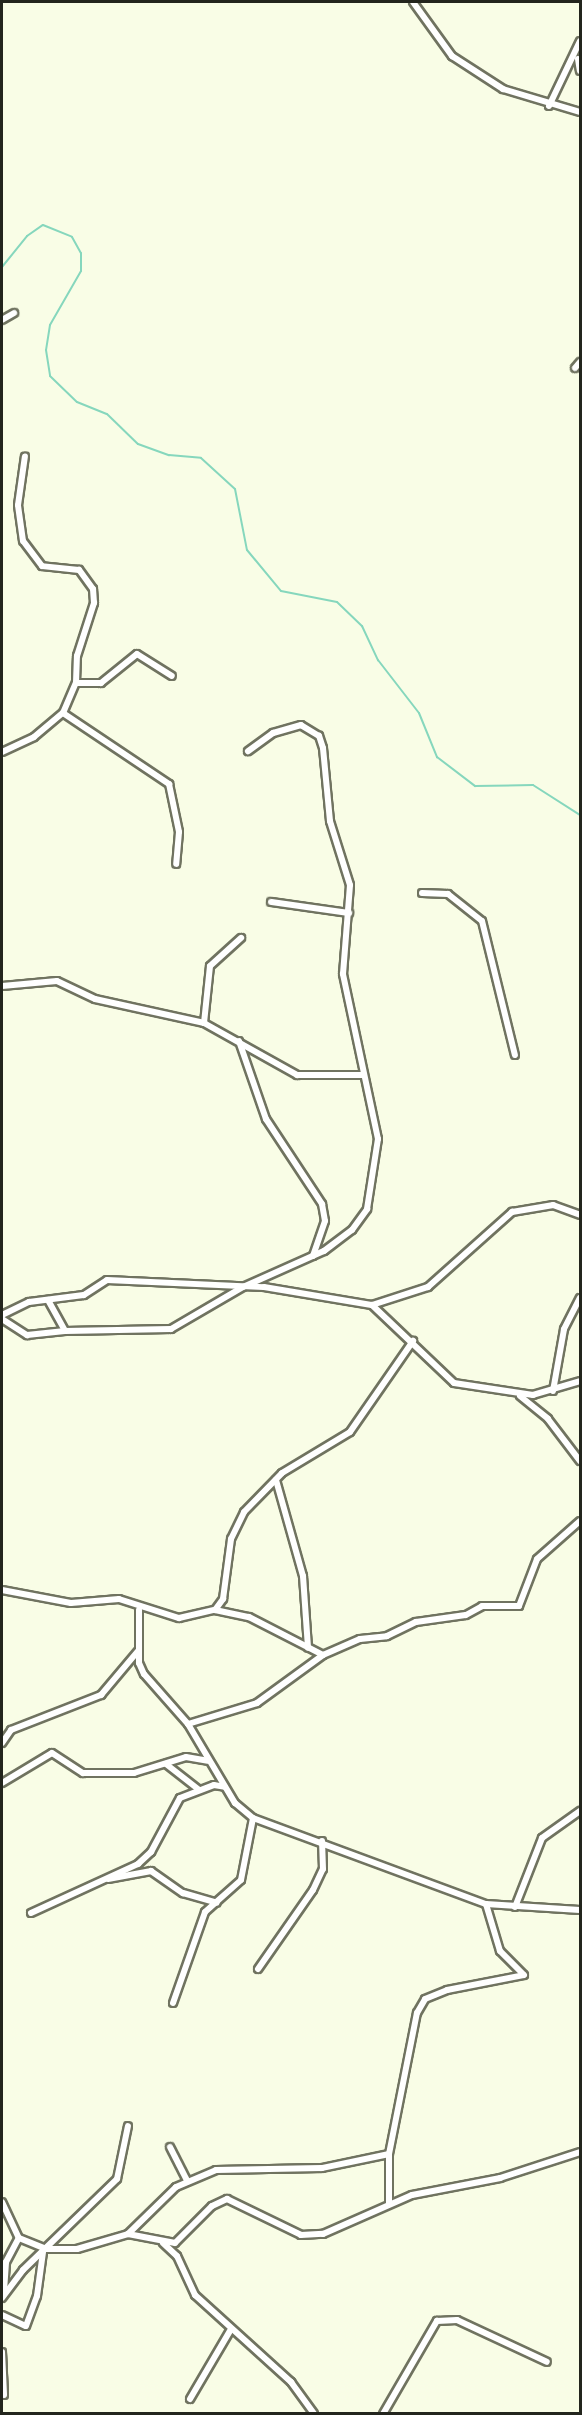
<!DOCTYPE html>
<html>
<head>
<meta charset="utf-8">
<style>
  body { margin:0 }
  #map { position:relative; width:582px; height:2415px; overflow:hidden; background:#f9fde6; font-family:Literata,serif }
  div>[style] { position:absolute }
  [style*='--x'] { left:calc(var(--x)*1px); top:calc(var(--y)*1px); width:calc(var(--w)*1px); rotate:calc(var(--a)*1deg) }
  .stream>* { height:2px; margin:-1px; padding:0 1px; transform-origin:1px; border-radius:1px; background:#86d7bd }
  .roads { filter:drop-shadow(2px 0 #707360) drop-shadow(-2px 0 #707360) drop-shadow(0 2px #707360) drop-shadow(0 -2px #707360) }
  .street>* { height:6px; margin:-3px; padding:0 3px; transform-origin:3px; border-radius:3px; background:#fff }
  span { translate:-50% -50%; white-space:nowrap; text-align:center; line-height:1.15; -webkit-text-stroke:5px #fff; paint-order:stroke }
  .frame { position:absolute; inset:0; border:3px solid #23251d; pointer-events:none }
</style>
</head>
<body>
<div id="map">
  <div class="stream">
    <i style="--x:2;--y:267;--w:40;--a:-51"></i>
    <i style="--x:27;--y:236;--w:19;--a:-35"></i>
    <i style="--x:43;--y:225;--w:31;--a:22"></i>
    <i style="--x:72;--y:237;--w:18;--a:61"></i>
    <i style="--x:81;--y:253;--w:18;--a:90"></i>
    <i style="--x:81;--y:271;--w:62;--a:119.9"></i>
    <i style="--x:50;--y:325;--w:25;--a:99"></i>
    <i style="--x:46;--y:350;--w:26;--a:81"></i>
    <i style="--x:50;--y:376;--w:37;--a:44"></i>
    <i style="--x:77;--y:402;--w:32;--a:22"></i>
    <i style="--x:107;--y:414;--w:43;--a:44.1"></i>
    <i style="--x:138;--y:444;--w:33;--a:20"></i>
    <i style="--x:169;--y:455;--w:32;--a:5"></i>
    <i style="--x:201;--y:458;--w:46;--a:42.4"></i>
    <i style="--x:235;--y:489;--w:62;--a:78.9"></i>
    <i style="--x:247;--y:550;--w:53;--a:50.3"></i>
    <i style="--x:281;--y:591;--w:57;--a:11.1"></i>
    <i style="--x:337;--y:602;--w:35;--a:44"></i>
    <i style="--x:362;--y:626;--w:38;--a:65"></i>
    <i style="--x:378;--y:660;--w:67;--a:52.3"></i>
    <i style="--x:419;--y:713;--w:48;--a:67.8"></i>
    <i style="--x:437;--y:757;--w:48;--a:37.3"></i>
    <i style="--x:475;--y:786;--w:58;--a:-1"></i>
    <i style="--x:533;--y:785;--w:56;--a:32.6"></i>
  </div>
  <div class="roads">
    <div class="street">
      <i style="--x:413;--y:2;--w:67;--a:54.2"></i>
      <i style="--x:452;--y:56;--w:61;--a:32.9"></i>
      <i style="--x:503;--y:89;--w:80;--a:16.6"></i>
      <i style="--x:578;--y:59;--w:12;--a:81"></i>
      <i style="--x:549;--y:106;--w:72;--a:-64.5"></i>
      <i style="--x:2;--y:320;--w:14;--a:-30"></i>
      <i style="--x:575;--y:368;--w:8;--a:-50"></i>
      <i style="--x:76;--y:683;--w:25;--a:0"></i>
      <i style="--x:101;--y:683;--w:46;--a:-38.9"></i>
      <i style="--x:137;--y:654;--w:41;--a:32.2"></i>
      <i style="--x:63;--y:713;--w:128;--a:33.8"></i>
      <i style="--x:169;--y:784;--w:49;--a:78.2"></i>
      <i style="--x:179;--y:832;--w:32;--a:95"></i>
      <i style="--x:2;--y:752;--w:35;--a:-25"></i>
      <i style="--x:34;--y:737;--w:38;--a:-40"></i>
      <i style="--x:63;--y:713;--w:33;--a:-67"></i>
      <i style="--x:76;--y:683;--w:27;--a:-88"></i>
      <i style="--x:77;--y:656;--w:56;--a:-72.2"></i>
      <i style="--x:94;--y:603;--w:14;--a:-94"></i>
      <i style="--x:93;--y:589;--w:24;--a:-126"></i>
      <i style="--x:79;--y:570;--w:37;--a:-174"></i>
      <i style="--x:42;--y:566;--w:31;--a:-127"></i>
      <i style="--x:23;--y:541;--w:36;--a:-98"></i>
      <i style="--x:18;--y:505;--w:49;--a:-81.9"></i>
      <i style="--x:422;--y:893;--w:26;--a:2"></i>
      <i style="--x:448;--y:894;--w:43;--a:38.5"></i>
      <i style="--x:482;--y:921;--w:138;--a:76.2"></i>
      <i style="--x:271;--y:902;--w:79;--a:8"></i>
      <i style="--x:2;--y:986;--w:55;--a:-5.2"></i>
      <i style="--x:57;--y:981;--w:42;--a:25.3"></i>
      <i style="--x:95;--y:999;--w:112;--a:12.4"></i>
      <i style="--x:204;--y:1023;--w:107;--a:29.2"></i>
      <i style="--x:297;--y:1075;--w:65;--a:0"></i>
      <i style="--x:204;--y:1023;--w:57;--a:-84"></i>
      <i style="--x:210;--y:966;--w:42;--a:-42.1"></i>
      <i style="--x:239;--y:1041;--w:83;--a:70.9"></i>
      <i style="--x:266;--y:1119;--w:102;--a:56.6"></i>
      <i style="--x:322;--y:1204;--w:17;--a:80"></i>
      <i style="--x:325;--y:1221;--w:37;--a:109"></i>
      <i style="--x:48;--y:1300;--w:35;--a:61"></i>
      <i style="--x:65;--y:1331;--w:106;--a:-1.1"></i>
      <i style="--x:171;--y:1329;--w:83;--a:-30.3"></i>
      <i style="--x:243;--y:1287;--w:89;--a:-24"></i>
      <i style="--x:324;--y:1251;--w:35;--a:-37"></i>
      <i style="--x:352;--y:1230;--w:26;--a:-54"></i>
      <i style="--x:367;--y:1209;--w:71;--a:-81.1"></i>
      <i style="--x:378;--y:1139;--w:169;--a:-102"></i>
      <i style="--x:343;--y:974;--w:89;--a:-85.5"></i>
      <i style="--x:350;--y:885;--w:67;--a:-107.4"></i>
      <i style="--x:330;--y:821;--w:73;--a:-95.5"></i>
      <i style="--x:323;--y:748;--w:13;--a:-108"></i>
      <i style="--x:319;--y:736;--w:21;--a:-149"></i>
      <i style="--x:301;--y:725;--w:29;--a:164"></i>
      <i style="--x:273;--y:733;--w:31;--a:144"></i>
      <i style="--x:372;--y:1305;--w:59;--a:-17.8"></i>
      <i style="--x:428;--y:1287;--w:113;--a:-41.8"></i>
      <i style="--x:512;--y:1212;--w:42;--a:-9.7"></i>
      <i style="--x:553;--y:1205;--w:29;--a:20"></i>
      <i style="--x:2;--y:1315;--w:30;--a:-26"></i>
      <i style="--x:29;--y:1302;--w:55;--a:-7.3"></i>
      <i style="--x:84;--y:1295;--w:27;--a:-33"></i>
      <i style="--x:107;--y:1280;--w:157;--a:2.6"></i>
      <i style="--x:264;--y:1287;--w:109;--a:9.5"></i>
      <i style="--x:372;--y:1305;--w:113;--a:43.6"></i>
      <i style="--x:454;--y:1383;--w:80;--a:8.6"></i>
      <i style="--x:533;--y:1395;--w:49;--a:-16.6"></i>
      <i style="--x:2;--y:1319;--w:30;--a:33"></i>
      <i style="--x:27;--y:1335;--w:38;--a:-6"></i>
      <i style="--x:553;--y:1391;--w:63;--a:-79.9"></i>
      <i style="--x:564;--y:1329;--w:35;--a:-63"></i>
      <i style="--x:520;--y:1396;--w:36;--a:39"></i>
      <i style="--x:548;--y:1419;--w:53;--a:52.7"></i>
      <i style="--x:276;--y:1480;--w:100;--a:74.3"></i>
      <i style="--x:303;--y:1576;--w:72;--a:86"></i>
      <i style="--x:2;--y:1590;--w:70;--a:10.7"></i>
      <i style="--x:71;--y:1603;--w:48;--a:-4.8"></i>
      <i style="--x:119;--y:1599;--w:63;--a:17.6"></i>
      <i style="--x:179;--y:1618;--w:37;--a:-13"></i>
      <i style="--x:215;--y:1610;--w:14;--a:-54"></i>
      <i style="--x:223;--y:1599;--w:61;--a:-82.4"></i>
      <i style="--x:231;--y:1539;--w:30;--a:-64"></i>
      <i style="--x:244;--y:1512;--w:54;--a:-45.7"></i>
      <i style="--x:282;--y:1473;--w:79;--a:-31.1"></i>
      <i style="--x:350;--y:1432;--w:111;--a:-55.3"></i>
      <i style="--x:139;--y:1610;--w:53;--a:90"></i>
      <i style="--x:139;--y:1663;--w:12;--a:66"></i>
      <i style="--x:144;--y:1674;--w:67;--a:48.7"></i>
      <i style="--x:188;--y:1724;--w:92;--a:59.3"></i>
      <i style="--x:235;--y:1803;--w:23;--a:40"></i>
      <i style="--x:253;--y:1818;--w:248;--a:20.3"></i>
      <i style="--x:486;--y:1904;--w:94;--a:3.7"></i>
      <i style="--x:215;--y:1610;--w:35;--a:12"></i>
      <i style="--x:249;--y:1617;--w:83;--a:27.2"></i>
      <i style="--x:188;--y:1724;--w:72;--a:-16.9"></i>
      <i style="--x:257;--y:1703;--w:82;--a:-36"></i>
      <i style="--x:323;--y:1655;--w:40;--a:-23.4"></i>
      <i style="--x:360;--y:1639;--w:27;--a:-6"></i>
      <i style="--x:387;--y:1636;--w:32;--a:-26"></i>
      <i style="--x:416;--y:1622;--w:50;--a:-8"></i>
      <i style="--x:466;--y:1615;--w:18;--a:-29"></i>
      <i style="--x:482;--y:1606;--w:37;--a:0"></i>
      <i style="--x:519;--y:1606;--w:50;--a:-69"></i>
      <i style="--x:537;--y:1559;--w:57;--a:-41.5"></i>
      <i style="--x:2;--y:1743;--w:16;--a:-55"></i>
      <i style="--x:11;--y:1730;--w:97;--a:-21.3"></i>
      <i style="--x:101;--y:1695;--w:57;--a:-49.9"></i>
      <i style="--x:166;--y:1764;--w:41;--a:38"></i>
      <i style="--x:2;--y:1783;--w:58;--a:-31"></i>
      <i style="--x:52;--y:1753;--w:37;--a:33"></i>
      <i style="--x:83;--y:1773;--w:51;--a:0"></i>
      <i style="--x:134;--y:1773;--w:54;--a:-17.1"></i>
      <i style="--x:186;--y:1757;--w:22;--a:10"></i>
      <i style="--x:108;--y:1879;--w:44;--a:-10.5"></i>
      <i style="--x:151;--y:1871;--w:39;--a:35"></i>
      <i style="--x:183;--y:1893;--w:35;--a:16"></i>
      <i style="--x:515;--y:1907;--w:74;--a:-68.6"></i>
      <i style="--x:542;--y:1838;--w:47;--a:-35.4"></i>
      <i style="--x:31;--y:1913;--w:118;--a:-24.6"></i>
      <i style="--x:138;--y:1864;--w:18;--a:-43"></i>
      <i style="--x:151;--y:1852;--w:61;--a:-61.8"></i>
      <i style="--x:180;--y:1798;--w:36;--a:-21"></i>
      <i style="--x:214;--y:1785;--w:11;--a:10"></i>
      <i style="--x:258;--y:1969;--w:96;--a:-55.2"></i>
      <i style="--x:313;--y:1890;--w:23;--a:-65"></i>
      <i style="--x:323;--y:1869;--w:28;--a:-92"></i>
      <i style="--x:173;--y:2003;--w:96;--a:-70.6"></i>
      <i style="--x:205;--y:1912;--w:48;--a:-41.6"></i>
      <i style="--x:241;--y:1880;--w:63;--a:-79"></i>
      <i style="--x:170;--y:2147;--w:38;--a:63"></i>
      <i style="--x:2;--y:2202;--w:40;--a:65"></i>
      <i style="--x:19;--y:2238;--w:29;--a:22"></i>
      <i style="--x:46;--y:2249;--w:31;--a:0"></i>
      <i style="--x:77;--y:2249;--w:53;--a:-16.4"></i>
      <i style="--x:128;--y:2234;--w:48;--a:10.8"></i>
      <i style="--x:175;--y:2243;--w:52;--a:-45"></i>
      <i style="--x:212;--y:2206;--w:17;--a:-25"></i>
      <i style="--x:227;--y:2199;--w:82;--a:25.9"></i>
      <i style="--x:301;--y:2235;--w:22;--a:-3"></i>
      <i style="--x:323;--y:2234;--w:97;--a:-23.7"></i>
      <i style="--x:412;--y:2195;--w:90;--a:-10.9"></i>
      <i style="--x:500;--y:2178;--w:84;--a:-18"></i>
      <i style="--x:389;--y:2203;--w:49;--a:-90"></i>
      <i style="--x:389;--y:2154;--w:144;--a:-78.8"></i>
      <i style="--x:417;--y:2013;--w:16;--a:-60"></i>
      <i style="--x:425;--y:1999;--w:24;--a:-22"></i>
      <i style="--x:447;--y:1990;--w:78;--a:-11"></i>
      <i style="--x:524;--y:1975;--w:34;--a:-135"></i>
      <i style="--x:500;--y:1951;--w:49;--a:-106.6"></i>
      <i style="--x:128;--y:2234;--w:67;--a:-44.4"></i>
      <i style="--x:176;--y:2187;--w:43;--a:-23"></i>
      <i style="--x:216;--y:2170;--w:106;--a:-1.1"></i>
      <i style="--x:322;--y:2168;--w:68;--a:-11.8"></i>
      <i style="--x:163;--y:2243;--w:19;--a:43"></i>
      <i style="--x:177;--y:2256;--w:43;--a:65.2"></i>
      <i style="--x:195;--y:2295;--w:130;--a:42.2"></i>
      <i style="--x:291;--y:2382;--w:39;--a:54"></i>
      <i style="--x:4;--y:2291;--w:29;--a:-86"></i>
      <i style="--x:6;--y:2262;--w:27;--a:-62"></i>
      <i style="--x:2;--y:2298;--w:35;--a:-53"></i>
      <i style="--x:23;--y:2270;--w:131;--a:-44.1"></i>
      <i style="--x:117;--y:2179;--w:54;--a:-78.3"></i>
      <i style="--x:2;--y:2315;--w:26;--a:25"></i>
      <i style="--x:26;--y:2326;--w:32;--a:-70"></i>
      <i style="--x:37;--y:2296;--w:44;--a:-82.2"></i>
      <i style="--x:2;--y:2352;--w:43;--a:87.3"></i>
      <i style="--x:190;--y:2399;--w:81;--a:-59.6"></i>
      <i style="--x:383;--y:2414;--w:108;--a:-59.9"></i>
      <i style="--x:437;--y:2321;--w:20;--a:-3"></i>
      <i style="--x:457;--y:2320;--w:99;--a:25"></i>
    </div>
  </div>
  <div class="frame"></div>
</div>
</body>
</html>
